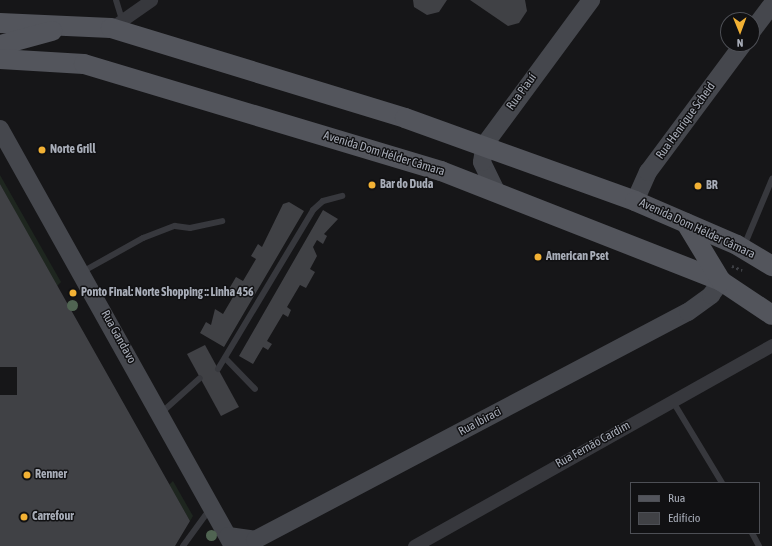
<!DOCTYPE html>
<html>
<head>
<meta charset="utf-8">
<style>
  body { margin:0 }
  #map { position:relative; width:772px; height:546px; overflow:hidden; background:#161618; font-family:"Asap Condensed",sans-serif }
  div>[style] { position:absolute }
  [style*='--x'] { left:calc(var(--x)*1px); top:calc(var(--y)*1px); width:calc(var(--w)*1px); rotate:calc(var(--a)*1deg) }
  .green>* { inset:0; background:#1e261f }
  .building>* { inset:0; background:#404145 }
  .path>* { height:2.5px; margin-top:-1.25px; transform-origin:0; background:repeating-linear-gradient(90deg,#3d3f44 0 2px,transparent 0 5px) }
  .lane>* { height:6px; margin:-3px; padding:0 3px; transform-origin:3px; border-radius:3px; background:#37383d }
  .street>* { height:13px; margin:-6.5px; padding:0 6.5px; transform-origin:6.5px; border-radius:6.5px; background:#37383d }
  .secondary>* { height:18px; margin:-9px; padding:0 9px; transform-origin:9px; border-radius:9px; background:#45474d }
  .primary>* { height:20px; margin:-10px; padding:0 10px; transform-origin:10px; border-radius:10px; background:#53555c }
  .trees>* { width:11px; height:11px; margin:-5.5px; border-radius:50%; background:#506452 }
  .dots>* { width:11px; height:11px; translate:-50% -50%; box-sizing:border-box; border:2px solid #111113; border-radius:50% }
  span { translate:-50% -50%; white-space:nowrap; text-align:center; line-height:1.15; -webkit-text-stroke:3px #111113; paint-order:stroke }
  .street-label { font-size:12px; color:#a8adb8 }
  .poi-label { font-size:12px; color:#a8adb8; font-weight:700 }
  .left { translate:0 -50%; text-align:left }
  .legend { position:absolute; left:630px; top:482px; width:130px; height:52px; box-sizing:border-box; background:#111113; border:1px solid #4d4f55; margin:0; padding:5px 7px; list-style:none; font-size:12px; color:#a8adb8 }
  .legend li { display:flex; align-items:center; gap:8px; height:20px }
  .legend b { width:20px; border:1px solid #4d4f55 }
  .north { position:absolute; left:720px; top:12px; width:40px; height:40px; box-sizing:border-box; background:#111113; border:1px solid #4d4f55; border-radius:50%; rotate:179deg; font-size:11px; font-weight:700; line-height:16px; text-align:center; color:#a8adb8 }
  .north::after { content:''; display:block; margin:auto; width:14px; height:18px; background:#f2b134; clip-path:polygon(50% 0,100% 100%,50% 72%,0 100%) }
</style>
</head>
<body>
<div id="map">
  <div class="green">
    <i style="clip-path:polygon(0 175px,61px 282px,56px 287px,0 184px)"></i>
    <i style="clip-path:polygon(173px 481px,193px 516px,190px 521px,169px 485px)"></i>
  </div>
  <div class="building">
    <i style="clip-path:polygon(413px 0,447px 0,439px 12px,427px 15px,414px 7px)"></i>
    <i style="clip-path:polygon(470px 0,525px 0,527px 11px,519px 23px,508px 26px)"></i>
    <i style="clip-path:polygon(0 184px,190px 521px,175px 546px,0 546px,0 395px,17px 395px,17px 367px,0 367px)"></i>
    <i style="clip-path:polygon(289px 202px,304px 211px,224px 347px,200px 333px,206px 322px,211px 325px,215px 309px,223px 314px,233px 297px,226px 294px,236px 277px,243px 281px,256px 259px,251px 256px,258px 244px,262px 247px,283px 204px)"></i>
    <i style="clip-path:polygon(323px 210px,338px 219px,324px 234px,327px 236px,323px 244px,317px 240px,313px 247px,317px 256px,310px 269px,315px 272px,306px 288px,300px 285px,287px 307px,291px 310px,288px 317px,283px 314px,267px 341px,272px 344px,268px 350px,263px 347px,253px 364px,239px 356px)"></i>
    <i style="clip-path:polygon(205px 345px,239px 407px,221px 416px,187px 354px)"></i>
  </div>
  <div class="path">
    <i style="--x:732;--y:266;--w:11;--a:22"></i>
  </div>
  <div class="lane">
    <i style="--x:116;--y:0;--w:21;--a:73"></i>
    <i style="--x:744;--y:246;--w:73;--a:-67.3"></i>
    <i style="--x:82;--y:272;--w:70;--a:-29.1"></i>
    <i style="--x:143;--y:238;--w:34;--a:-21"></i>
    <i style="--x:175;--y:226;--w:15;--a:8"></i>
    <i style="--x:190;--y:228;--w:33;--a:-12"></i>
    <i style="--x:225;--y:358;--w:43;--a:45.9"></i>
    <i style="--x:218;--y:369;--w:185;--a:-59.1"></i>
    <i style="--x:313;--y:210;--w:13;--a:-42"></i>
    <i style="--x:323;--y:201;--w:20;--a:-15"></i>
    <i style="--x:672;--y:400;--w:97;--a:58.9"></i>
    <i style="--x:161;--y:413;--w:52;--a:-41.9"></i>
    <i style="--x:752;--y:533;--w:15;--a:62"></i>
    <i style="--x:183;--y:546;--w:46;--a:-53.9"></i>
  </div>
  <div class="street">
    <i style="--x:111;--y:28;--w:49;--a:-35"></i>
    <i style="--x:414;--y:546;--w:411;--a:-29.3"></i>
  </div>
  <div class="secondary">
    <i style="--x:752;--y:31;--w:34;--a:-53"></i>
    <i style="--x:0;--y:129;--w:478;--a:60.8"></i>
    <i style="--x:496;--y:191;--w:32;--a:-116"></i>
    <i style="--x:482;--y:162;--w:18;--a:-81"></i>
    <i style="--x:485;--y:144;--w:179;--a:-53.6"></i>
    <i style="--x:635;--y:201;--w:32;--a:-66"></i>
    <i style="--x:648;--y:172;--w:159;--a:-53.4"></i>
    <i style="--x:228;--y:536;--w:27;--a:8"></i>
    <i style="--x:255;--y:540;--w:489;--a:-27.8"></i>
    <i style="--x:688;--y:312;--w:29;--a:-36"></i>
    <i style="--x:711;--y:295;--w:17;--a:-54"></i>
  </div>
  <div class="primary">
    <i style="--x:0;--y:23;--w:111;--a:2.6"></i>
    <i style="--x:111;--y:28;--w:307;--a:17"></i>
    <i style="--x:405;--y:118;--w:245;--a:19.8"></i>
    <i style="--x:635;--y:201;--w:111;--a:23.3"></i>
    <i style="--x:737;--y:245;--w:41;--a:31"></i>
    <i style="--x:0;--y:45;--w:54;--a:-15.1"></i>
    <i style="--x:0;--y:59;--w:84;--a:3.4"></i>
    <i style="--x:84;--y:64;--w:373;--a:16.7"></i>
    <i style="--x:441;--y:171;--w:301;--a:21.4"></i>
    <i style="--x:721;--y:281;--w:61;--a:33.7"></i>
    <i style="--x:686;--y:223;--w:68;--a:58.9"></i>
  </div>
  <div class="trees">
    <i style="left:72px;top:305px"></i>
    <i style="left:211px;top:535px"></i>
  </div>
  <div class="dots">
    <i style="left:42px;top:150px;background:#f2b134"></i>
    <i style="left:372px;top:185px;background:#f2b134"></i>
    <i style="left:698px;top:186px;background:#f2b134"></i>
    <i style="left:538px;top:257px;background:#f2b134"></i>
    <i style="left:73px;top:293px;background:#f2b134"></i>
    <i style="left:27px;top:475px;background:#f2b134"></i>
    <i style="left:24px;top:517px;background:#f2b134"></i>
  </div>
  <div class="street-label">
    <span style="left:522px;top:92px;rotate:-54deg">Rua Piauí</span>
    <span style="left:686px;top:121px;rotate:-54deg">Rua Henrique Scheid</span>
    <span style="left:384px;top:154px;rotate:17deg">Avenida Dom Hélder Câmara</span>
    <span style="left:697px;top:229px;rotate:25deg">Avenida Dom Hélder Câmara</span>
    <span style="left:118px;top:337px;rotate:61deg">Rua Gandavo</span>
    <span style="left:480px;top:422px;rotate:-28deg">Rua Ibiraci</span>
    <span style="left:593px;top:445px;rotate:-29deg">Rua Fernão Cardim</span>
  </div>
  <div class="poi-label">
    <span class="left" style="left:50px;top:150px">Norte Grill</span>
    <span class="left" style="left:380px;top:185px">Bar do Duda</span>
    <span class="left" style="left:706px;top:186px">BR</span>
    <span class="left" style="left:546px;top:257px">American Pset</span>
    <span class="left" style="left:81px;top:293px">Ponto Final: Norte Shopping :: Linha 456</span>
    <span class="left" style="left:35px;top:475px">Renner</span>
    <span class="left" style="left:32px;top:517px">Carrefour</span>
  </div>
  <ul class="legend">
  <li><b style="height:5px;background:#53555c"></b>Rua</li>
  <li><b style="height:11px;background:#404145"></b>Edifício</li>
  </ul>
  <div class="north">N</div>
</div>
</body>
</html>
